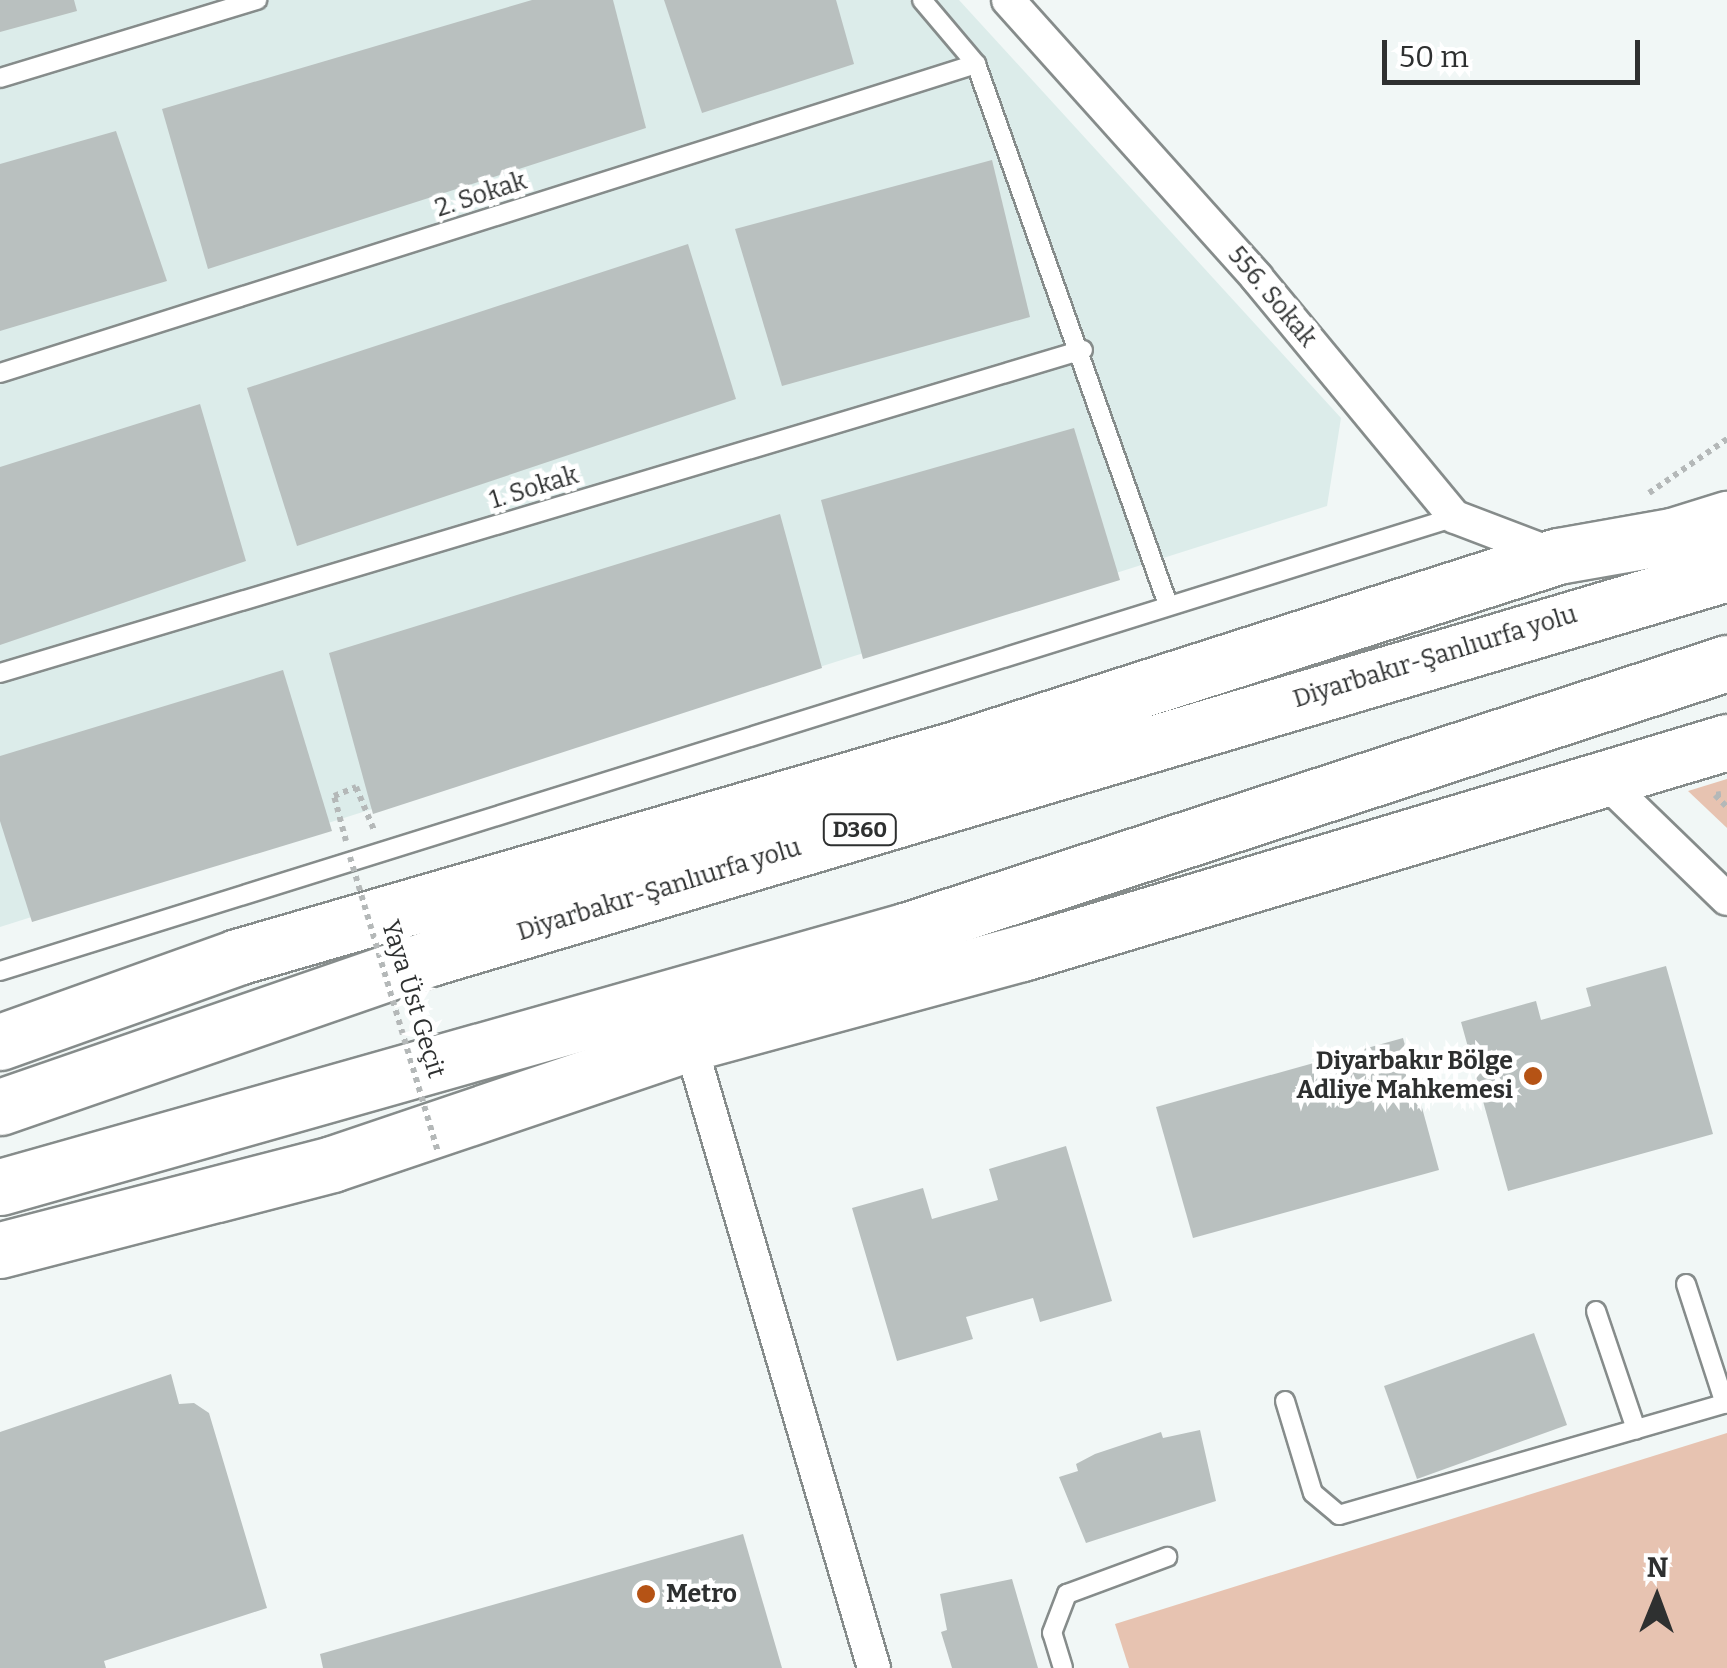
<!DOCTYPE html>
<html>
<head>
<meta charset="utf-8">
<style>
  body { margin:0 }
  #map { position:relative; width:1727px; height:1668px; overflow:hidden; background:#f1f7f6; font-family:Bitter,serif }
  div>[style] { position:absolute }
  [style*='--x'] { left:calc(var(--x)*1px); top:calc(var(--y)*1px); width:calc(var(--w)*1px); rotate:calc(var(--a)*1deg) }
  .built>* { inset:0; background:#dcecea }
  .green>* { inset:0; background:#e7c3b1 }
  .building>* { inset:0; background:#b9c0bf }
  .path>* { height:6px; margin-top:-3px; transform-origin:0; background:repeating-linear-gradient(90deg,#b4b8b8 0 5px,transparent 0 10px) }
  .roads { filter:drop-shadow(2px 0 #868c8b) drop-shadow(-2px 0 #868c8b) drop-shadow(0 2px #868c8b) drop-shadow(0 -2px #868c8b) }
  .lane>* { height:18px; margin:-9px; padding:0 9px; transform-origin:9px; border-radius:9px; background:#fff }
  .street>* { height:32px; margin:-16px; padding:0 16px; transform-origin:16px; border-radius:16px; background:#fff }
  .highway>* { height:55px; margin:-27.5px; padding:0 27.5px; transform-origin:27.5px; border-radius:27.5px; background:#fff }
  .path-bridge>* { height:6px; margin-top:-3px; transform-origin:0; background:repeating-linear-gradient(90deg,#b4b8b8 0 5px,transparent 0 10px) }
  .dots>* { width:28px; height:28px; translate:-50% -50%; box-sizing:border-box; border:5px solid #fff; border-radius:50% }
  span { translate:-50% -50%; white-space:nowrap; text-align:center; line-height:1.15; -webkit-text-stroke:9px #fff; paint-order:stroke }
  .shield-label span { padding:2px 8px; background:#fff; border:2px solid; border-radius:8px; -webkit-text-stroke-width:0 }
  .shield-label { font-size:22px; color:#2e3030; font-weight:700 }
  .street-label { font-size:25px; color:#2e3030 }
  .poi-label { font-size:25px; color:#2e3030; font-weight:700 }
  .right { translate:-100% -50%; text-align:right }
  .left { translate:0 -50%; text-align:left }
  .north { position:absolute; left:1607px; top:1548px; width:100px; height:100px; -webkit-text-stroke:8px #fff; paint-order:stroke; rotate:1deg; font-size:28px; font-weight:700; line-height:40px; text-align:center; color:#2e3030 }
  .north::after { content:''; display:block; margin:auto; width:35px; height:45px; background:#2e3030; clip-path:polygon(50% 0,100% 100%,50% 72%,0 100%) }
  .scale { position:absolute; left:1382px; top:40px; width:258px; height:45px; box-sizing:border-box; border:5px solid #2e3030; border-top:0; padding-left:12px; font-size:30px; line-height:35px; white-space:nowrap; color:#2e3030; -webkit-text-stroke:8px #fff; paint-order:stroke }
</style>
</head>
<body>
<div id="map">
  <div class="built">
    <i style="clip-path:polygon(0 0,959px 0,1341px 418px,1327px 506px,0 927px)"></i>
  </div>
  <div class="green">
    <i style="clip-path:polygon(1727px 779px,1727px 828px,1688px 791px)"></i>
    <i style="clip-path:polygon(1727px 1433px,1727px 1668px,1129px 1668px,1115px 1624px)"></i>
  </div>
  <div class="building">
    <i style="clip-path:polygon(0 0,74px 0,77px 11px,0 32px)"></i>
    <i style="clip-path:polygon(532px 0,613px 0,646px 128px,208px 269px,162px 109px)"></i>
    <i style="clip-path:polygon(664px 0,836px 0,854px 64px,702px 113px)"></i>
    <i style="clip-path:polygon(116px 131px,167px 281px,0 331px,0 164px)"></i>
    <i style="clip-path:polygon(992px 160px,1030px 317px,782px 386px,735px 229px)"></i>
    <i style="clip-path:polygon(688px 244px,736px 399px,297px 546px,247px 388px)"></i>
    <i style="clip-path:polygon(200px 404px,246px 561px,0 645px,0 467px)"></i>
    <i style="clip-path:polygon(1074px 428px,1120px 580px,863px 659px,821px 500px)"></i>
    <i style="clip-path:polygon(780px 514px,822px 668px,373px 814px,329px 653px)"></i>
    <i style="clip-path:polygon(283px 670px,332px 831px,32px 922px,0 821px,0 756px)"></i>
    <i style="clip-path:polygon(1666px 966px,1713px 1134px,1508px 1191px,1461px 1022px,1536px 1001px,1541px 1020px,1591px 1006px,1586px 988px)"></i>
    <i style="clip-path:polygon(1403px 1038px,1439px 1170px,1193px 1238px,1156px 1107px)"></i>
    <i style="clip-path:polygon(1066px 1146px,1112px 1301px,1040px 1322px,1033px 1298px,966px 1317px,973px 1339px,897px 1361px,852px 1208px,923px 1188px,932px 1219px,998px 1200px,989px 1169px)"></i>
    <i style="clip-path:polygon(1534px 1333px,1567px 1425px,1417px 1479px,1384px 1386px)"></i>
    <i style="clip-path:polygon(171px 1374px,179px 1404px,194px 1403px,209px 1413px,267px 1608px,104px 1661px,106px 1668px,0 1668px,0 1432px)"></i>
    <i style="clip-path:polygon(1200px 1430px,1216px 1501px,1086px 1543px,1059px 1477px,1078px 1471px,1076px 1464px,1095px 1454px,1161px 1432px,1163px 1438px)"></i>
    <i style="clip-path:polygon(743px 1534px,782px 1668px,323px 1668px,320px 1654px)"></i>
    <i style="clip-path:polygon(1012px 1579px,1038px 1668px,952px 1668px,941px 1632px,947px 1630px,940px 1594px)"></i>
  </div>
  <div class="path">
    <i style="--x:1649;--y:493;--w:95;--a:-34.7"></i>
    <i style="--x:1721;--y:794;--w:6;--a:171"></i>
    <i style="--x:1715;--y:795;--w:17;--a:45"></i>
    <i style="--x:346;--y:841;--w:47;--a:-104.9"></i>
    <i style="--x:334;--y:796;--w:24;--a:-22"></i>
    <i style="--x:356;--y:787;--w:47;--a:67.3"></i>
  </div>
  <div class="roads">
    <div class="lane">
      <i style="--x:922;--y:0;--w:84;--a:49.8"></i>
      <i style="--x:976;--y:64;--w:571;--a:70.45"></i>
      <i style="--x:0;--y:78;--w:269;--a:-16.9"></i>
      <i style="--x:0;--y:373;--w:1024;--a:-17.57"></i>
      <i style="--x:0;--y:673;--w:1130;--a:-16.61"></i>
      <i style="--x:0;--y:971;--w:1524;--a:-17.33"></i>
      <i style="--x:1686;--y:1284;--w:126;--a:72"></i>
      <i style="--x:1596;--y:1311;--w:125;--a:71.3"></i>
      <i style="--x:1285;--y:1401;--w:96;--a:73.1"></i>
      <i style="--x:1313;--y:1493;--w:34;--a:40"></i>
      <i style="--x:1339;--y:1515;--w:404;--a:-16.1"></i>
      <i style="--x:1063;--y:1668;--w:37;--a:-107"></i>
      <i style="--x:1052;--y:1633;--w:42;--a:-69"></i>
      <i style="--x:1067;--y:1594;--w:107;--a:-20.3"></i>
    </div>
    <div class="street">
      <i style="--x:1008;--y:0;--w:373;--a:48.1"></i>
      <i style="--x:1257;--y:278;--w:310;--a:50.4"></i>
      <i style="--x:1455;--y:517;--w:107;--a:20.8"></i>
      <i style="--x:1599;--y:775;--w:178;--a:44.1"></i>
      <i style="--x:690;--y:1043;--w:652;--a:73.6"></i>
    </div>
    <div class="highway">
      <i style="--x:0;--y:1042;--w:252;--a:-19.7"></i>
      <i style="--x:237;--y:957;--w:744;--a:-16.15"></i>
      <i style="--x:952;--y:750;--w:636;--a:-17.75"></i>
      <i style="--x:1558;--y:556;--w:116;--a:-10"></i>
      <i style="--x:1672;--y:536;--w:58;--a:-17.2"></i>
      <i style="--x:0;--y:1107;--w:455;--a:-19.1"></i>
      <i style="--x:430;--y:958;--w:1353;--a:-16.53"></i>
      <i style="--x:0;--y:1187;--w:944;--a:-15.8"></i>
      <i style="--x:908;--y:930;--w:861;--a:-18.06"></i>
      <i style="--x:0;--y:1250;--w:343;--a:-14.5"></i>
      <i style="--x:332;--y:1164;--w:378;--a:-18.7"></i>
      <i style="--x:690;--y:1043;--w:344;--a:-15.2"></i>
      <i style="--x:1022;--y:953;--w:736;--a:-16.66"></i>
    </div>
  </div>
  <div class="path-bridge">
    <i style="--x:350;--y:857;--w:309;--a:73.4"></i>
  </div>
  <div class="dots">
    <i style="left:1533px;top:1076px;background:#b55315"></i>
    <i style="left:646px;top:1594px;background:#b55315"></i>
  </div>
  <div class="shield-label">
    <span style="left:860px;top:830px">D360</span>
  </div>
  <div class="street-label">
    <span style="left:481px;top:195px;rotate:-18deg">2. Sokak</span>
    <span style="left:1272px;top:297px;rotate:50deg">556. Sokak</span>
    <span style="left:534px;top:488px;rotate:-17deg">1. Sokak</span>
    <span style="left:1435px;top:657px;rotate:-17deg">Diyarbakır-Şanlıurfa yolu</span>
    <span style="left:659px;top:890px;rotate:-17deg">Diyarbakır-Şanlıurfa yolu</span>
    <span style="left:413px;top:999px;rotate:73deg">Yaya Üst Geçit</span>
  </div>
  <div class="poi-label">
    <span class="right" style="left:1513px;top:1076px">Diyarbakır Bölge<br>Adliye Mahkemesi</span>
    <span class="left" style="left:666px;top:1594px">Metro</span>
  </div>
  <div class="north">N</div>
  <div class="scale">50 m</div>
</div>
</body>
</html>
